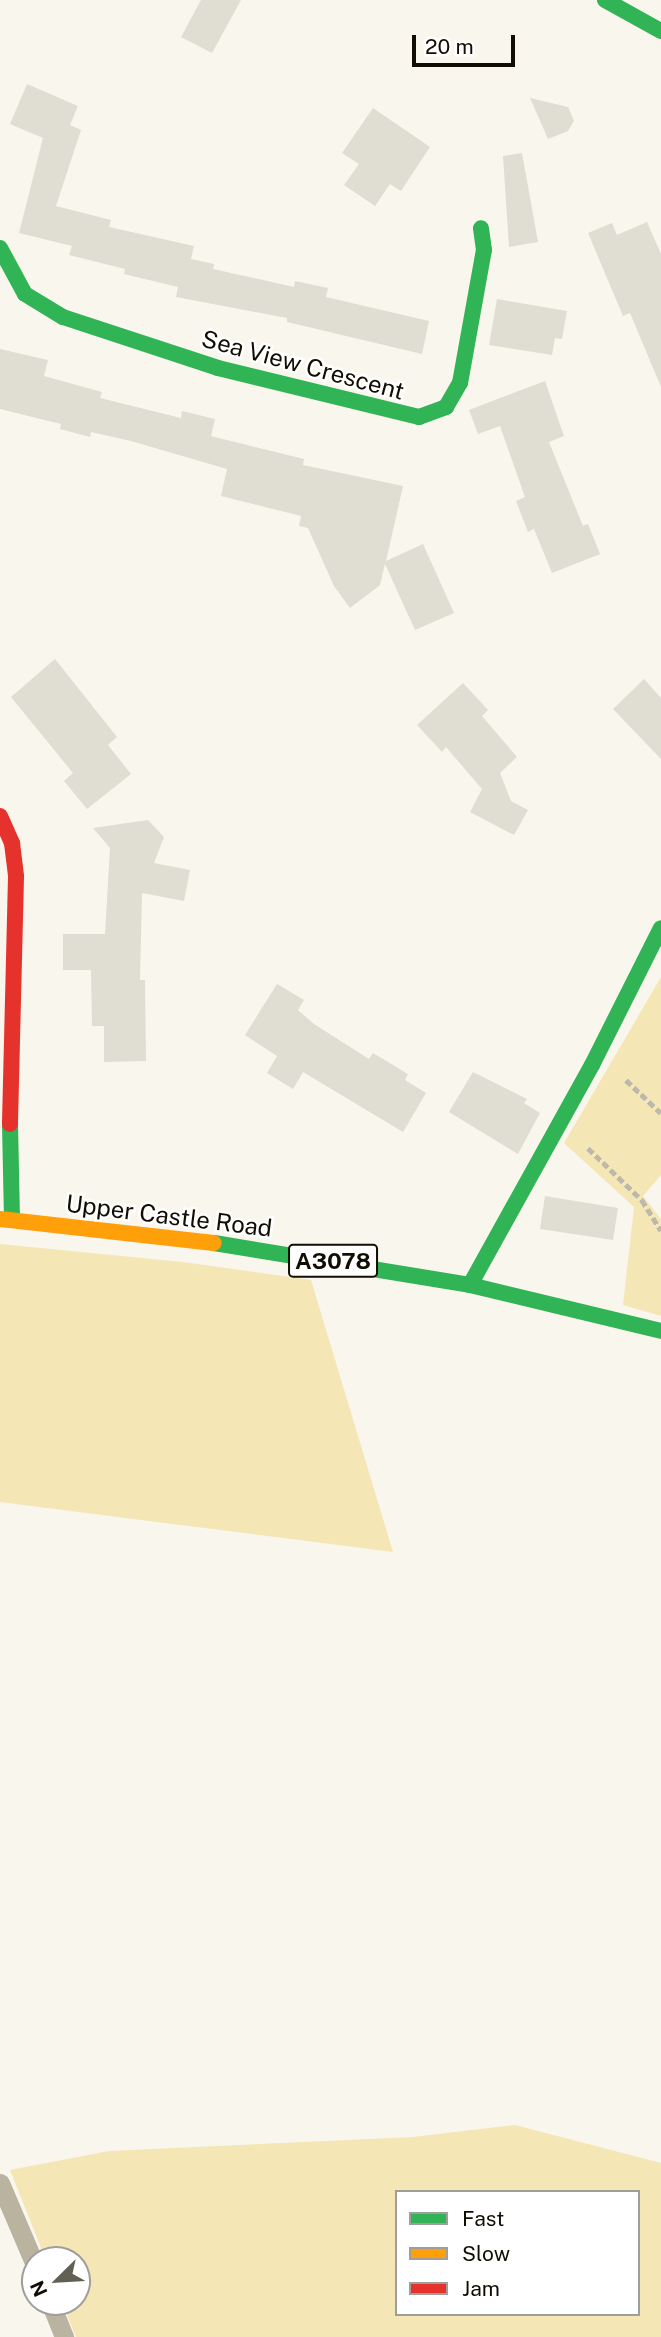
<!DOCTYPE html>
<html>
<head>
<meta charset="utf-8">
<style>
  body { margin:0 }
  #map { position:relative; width:661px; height:2337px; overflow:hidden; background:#f9f6ee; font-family:"Public Sans",sans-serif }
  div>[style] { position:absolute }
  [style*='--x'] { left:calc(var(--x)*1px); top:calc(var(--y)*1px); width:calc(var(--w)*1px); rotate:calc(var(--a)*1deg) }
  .green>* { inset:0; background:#f5e6b5 }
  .building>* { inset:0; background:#e0ddd2 }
  .path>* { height:4.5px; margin-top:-2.25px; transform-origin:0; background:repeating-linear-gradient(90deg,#bcb8ab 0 7px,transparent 0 10.5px) }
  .lane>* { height:19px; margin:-9.5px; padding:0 9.5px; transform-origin:9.5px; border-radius:9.5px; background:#b9b39f }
  .fast>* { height:16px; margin:-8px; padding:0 8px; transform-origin:8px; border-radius:8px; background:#30b455 }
  .slow>* { height:16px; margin:-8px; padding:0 8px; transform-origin:8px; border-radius:8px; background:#ff9f0a }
  .jam>* { height:16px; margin:-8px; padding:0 8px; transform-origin:8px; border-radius:8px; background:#e5322d }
  span { translate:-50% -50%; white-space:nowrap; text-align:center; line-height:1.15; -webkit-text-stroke:5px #fff; paint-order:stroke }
  .shield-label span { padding:2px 5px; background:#fff; border:2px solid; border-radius:5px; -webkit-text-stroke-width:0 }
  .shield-label { font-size:23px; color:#110d03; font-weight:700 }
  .street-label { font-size:24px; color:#110d03 }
  .legend { position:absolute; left:395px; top:2190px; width:245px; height:126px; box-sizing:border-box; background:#fff; border:2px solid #a09e9a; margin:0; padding:9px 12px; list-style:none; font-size:21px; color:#110d03 }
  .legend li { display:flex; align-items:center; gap:14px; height:35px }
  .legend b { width:35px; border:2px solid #a09e9a }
  .north { position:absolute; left:21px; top:2246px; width:70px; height:70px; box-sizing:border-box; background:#fff; border:2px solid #a09e9a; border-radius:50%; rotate:246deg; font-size:19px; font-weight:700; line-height:28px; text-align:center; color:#110d03 }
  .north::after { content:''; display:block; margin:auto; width:24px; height:32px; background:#625f55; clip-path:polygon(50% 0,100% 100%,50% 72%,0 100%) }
  .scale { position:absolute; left:412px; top:35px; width:103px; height:32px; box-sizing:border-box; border:4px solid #110d03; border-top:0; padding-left:9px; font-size:21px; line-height:24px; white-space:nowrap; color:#110d03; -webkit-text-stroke:5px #fff; paint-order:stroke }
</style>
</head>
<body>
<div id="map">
  <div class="green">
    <i style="clip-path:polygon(661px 977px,661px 1175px,643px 1196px,661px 1219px,661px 1316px,623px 1305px,634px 1207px,564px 1143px)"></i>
    <i style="clip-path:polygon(0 1244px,183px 1262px,311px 1280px,393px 1552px,0 1502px)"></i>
    <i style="clip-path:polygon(evenodd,515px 2125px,661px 2163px,661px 2337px,76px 2337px,62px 2302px,77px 2302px,77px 2260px,46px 2260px,10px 2170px,109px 2151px,413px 2137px,515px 2125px,397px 2192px,638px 2192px,638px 2314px,397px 2314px,397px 2192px)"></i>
  </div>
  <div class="building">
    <i style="clip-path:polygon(201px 0,241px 0,212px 53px,181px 37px)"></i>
    <i style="clip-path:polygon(27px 84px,78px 106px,70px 125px,81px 130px,56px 206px,111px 220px,109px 227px,194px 246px,191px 259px,214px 264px,213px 269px,294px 287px,295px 281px,328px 288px,326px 297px,429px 321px,422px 354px,287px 322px,287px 318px,176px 297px,178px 287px,124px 274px,125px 269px,69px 255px,72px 246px,19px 233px,43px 138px,10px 124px)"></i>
    <i style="clip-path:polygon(530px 98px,568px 107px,574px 121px,568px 131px,548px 139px)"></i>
    <i style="clip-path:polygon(373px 108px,430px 147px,401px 191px,390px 184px,375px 206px,344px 185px,359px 164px,342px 153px)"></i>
    <i style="clip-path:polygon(522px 153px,538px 242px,509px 247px,503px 156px)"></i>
    <i style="clip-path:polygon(647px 222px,661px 254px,661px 387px,630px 313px,623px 316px,588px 233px,612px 223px,617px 235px)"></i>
    <i style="clip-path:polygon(497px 299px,567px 311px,562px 339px,555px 338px,552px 355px,489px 345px)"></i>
    <i style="clip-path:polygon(0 349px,48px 360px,44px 376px,102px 392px,100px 398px,181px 418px,182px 411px,215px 419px,211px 436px,304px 459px,303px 465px,403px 486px,386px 561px,423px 544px,454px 613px,415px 630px,385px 564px,380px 585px,350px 608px,334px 586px,308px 528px,299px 526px,301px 516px,221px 496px,227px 469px,131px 441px,91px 432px,90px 437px,60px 429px,61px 424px,0 409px)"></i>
    <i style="clip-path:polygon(545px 381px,564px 436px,549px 442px,583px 526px,588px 524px,600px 554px,552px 573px,534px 529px,528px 532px,516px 501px,525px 497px,500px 426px,478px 434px,469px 410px)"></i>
    <i style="clip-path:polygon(55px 659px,117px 737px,108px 745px,131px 774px,87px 809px,64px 781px,73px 773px,11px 697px)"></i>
    <i style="clip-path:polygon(644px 679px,661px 698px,661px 759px,613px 709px)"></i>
    <i style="clip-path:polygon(463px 683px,488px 710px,482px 716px,517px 757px,500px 773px,511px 801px,528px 810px,514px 835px,470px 812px,482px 789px,446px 747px,442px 752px,417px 725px)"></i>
    <i style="clip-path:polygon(148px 820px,164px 837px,154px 863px,190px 870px,184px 901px,142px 893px,140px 980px,145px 980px,146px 1061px,104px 1062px,104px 1026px,92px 1026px,91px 970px,63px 970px,63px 934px,105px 934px,110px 848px,93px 828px)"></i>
    <i style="clip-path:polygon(277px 984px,304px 1000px,298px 1010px,314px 1024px,369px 1059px,373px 1053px,408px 1074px,405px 1080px,426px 1093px,403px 1132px,303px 1072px,293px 1089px,267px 1073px,277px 1056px,245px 1035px)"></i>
    <i style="clip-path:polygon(473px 1072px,527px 1099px,524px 1103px,540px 1113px,518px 1154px,449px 1112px)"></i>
    <i style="clip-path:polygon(545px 1196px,618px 1208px,613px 1240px,540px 1229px)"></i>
  </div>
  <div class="path">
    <i style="--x:626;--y:1080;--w:48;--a:43.3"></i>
    <i style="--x:588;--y:1148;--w:75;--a:43.9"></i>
    <i style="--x:642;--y:1200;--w:36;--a:58"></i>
  </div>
  <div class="lane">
    <i style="--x:0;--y:2183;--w:89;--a:66.9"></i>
    <i style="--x:50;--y:2302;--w:38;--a:68"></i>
  </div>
  <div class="fast">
    <i style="--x:605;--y:0;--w:64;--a:29"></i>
    <i style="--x:0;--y:248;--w:52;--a:61.5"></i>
    <i style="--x:25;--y:294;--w:44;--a:31.2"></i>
    <i style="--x:63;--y:317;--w:163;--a:18.2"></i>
    <i style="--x:218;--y:368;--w:207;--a:13.7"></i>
    <i style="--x:419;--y:417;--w:29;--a:-20"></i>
    <i style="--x:446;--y:407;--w:28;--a:-60"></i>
    <i style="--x:460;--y:383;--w:135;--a:-79.8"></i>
    <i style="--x:484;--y:250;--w:22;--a:-98"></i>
    <i style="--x:10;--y:1124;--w:96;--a:88.8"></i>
    <i style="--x:214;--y:1243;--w:259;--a:9.3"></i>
    <i style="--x:470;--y:1285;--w:196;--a:13.5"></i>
    <i style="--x:470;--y:1285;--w:252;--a:-61"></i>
    <i style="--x:592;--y:1065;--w:153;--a:-63.3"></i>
  </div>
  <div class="slow">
    <i style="--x:0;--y:1219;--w:215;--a:6.4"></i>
  </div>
  <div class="jam">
    <i style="--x:0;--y:816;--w:30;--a:66"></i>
    <i style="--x:12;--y:843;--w:34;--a:83"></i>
    <i style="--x:16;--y:877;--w:247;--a:91.4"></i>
  </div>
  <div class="shield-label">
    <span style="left:333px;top:1261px">A3078</span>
  </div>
  <div class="street-label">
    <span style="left:303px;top:365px;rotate:15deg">Sea View Crescent</span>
    <span style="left:169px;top:1216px;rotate:7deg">Upper Castle Road</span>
  </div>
  <ul class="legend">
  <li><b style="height:9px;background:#30b455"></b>Fast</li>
  <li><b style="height:9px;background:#ff9f0a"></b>Slow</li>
  <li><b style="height:9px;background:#e5322d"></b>Jam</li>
  </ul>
  <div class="north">N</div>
  <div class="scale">20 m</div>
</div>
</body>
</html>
